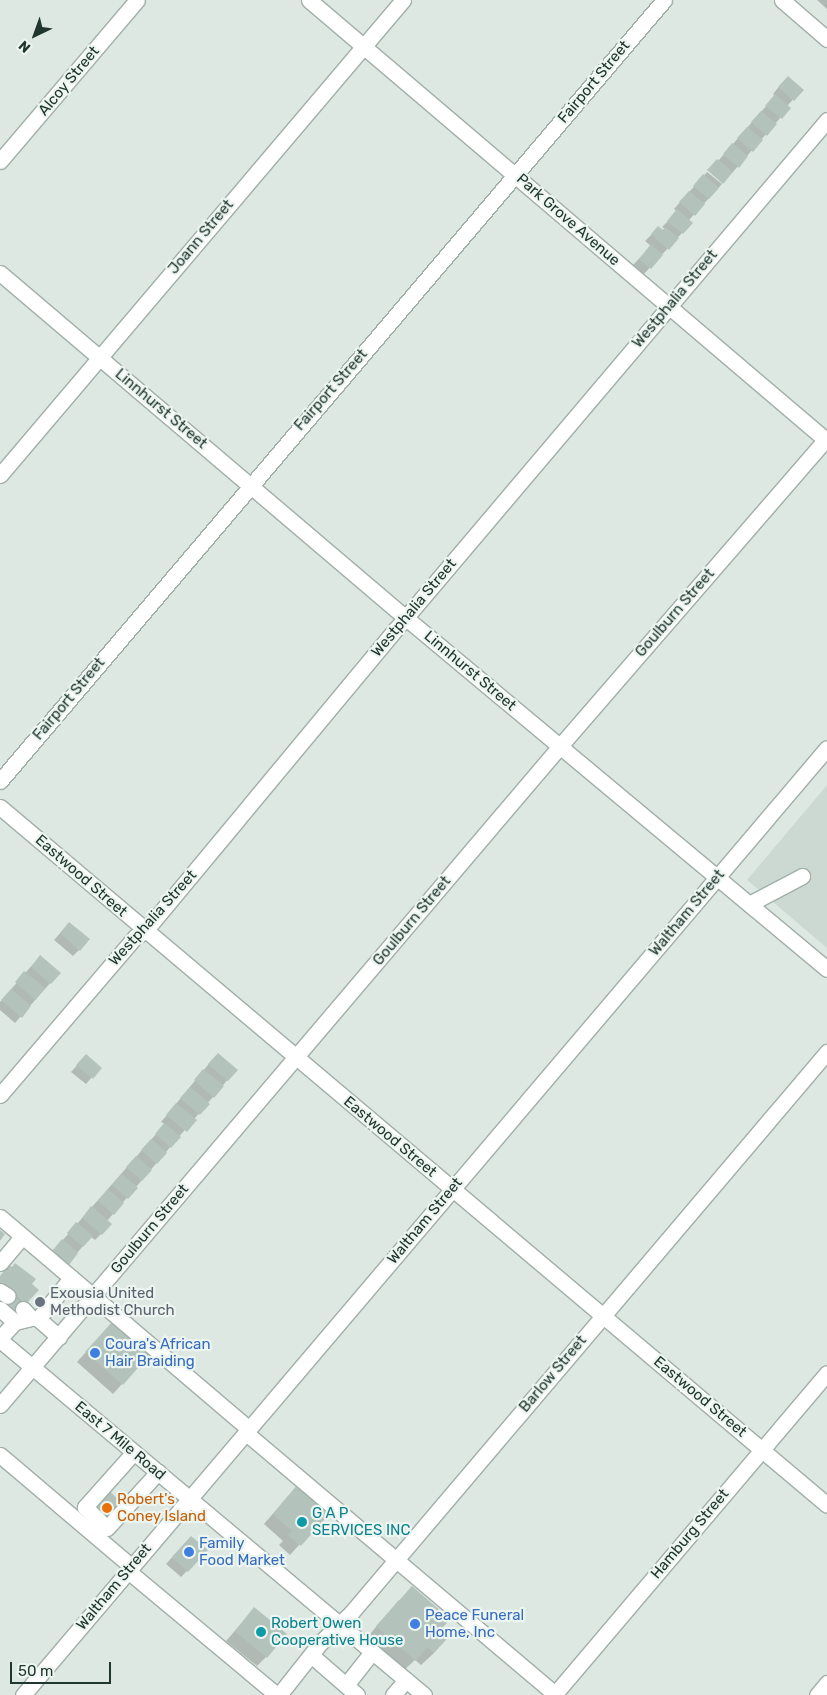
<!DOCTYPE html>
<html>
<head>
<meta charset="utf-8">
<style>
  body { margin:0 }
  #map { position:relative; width:827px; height:1695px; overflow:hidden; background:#dee8e3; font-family:Rubik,sans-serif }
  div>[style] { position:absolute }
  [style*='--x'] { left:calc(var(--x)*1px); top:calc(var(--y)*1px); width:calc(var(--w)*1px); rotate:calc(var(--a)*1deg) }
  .built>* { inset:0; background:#ccd8d2 }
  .shadow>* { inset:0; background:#0003 }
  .building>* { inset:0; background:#b3c3bc }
  .roads { filter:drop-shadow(1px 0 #a1afa9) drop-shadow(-1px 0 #a1afa9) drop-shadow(0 1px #a1afa9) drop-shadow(0 -1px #a1afa9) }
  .minor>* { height:15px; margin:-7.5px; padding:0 7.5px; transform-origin:7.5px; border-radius:7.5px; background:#fff }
  .dots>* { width:14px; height:14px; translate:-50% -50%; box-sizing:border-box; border:2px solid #edf5f1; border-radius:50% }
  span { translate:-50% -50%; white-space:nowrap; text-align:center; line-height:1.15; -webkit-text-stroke:4.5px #edf5f1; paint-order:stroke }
  .street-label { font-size:15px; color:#20362f }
  .worship-label { font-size:15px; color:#5b616d }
  .left { translate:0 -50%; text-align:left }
  .shop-label { font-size:15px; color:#366cbe }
  .food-label { font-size:15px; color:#c56008 }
  .culture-label { font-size:15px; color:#0d838f }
  .north { position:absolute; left:10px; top:10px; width:50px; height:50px; -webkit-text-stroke:4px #edf5f1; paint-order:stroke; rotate:222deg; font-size:14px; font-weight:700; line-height:20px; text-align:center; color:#20362f }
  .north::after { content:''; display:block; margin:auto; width:18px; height:22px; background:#20362f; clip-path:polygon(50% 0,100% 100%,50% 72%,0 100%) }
  .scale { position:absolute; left:10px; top:1662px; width:101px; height:22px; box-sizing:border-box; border:2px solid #20362f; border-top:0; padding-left:6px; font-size:15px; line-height:18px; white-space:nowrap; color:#20362f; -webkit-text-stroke:4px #edf5f1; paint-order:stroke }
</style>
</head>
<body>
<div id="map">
  <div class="built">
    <i style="clip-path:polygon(827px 785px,827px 948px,747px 880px)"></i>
  </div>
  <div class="shadow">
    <i style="clip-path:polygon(817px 0,827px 0,827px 9px)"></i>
    <i style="clip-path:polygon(781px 84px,802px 90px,787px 106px,789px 108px,732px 173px,718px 161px,775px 96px,773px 94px)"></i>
    <i style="clip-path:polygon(707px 172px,722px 184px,689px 220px,682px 233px,644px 274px,633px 265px,651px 246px,645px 241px,652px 234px,665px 229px,662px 227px,677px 212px,674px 209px)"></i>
    <i style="clip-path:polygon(63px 930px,79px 950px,73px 956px,54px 940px)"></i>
    <i style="clip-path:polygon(34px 963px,59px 973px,15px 1023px,0 1010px,0 1002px)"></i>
    <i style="clip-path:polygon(212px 1060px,236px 1070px,107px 1221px,110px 1224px,101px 1234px,95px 1240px,91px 1237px,62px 1270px,47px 1258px,165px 1124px,161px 1122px)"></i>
    <i style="clip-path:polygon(80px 1062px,100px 1068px,86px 1084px,71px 1072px)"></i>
    <i style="clip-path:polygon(0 1276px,30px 1284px,25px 1304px,3px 1302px,0 1300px)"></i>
    <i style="clip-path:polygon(112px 1323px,122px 1384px,113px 1394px,77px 1362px)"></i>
    <i style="clip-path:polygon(288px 1496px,328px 1513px,290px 1555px,279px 1545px,283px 1541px,264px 1524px)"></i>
    <i style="clip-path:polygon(185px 1543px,187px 1571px,181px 1577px,166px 1564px)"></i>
    <i style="clip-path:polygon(399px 1600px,437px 1633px,434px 1653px,421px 1665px,415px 1660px,402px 1672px,365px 1640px)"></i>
    <i style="clip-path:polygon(254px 1609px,266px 1657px,257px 1666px,226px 1641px)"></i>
  </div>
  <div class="building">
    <i style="clip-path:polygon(788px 76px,804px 90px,794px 101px,778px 87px)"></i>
    <i style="clip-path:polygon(775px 94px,791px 108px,782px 119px,765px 106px)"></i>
    <i style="clip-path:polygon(761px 111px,777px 124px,767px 136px,751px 122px)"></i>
    <i style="clip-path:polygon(747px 127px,763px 140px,753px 152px,737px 138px)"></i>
    <i style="clip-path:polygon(732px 143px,748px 156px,739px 168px,723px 154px)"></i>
    <i style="clip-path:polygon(717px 159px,733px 172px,723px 184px,707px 170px)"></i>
    <i style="clip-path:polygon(703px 174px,719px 188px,709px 199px,693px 186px)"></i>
    <i style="clip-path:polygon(689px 191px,705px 204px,695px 216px,679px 202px)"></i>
    <i style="clip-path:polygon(677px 209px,693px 223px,683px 234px,667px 221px)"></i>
    <i style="clip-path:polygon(658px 226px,663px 230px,665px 227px,679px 238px,669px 250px,651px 234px)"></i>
    <i style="clip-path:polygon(651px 244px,663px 255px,651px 269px,639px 259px)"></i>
    <i style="clip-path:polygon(69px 922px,90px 939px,80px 951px,60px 933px)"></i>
    <i style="clip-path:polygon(40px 955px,61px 973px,51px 984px,31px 967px)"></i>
    <i style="clip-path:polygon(24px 971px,45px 988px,35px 1000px,15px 982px)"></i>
    <i style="clip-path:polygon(11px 989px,31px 1006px,22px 1018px,1px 1000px)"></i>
    <i style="clip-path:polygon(218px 1053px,238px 1070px,228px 1081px,208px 1064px)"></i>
    <i style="clip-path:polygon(86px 1054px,102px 1068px,93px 1079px,76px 1065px)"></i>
    <i style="clip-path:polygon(203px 1069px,224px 1086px,214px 1098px,194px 1080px)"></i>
    <i style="clip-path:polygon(190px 1087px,210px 1104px,200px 1115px,180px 1098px)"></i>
    <i style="clip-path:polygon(176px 1103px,197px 1120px,187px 1132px,166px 1115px)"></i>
    <i style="clip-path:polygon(164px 1123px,181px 1137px,171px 1148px,155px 1134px)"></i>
    <i style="clip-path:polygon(151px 1139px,167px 1153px,157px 1164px,141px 1150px)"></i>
    <i style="clip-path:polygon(136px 1156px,152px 1170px,142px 1181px,126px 1167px)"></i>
    <i style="clip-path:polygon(122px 1174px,138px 1188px,128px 1199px,112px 1185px)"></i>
    <i style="clip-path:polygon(108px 1189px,124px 1203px,114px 1215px,98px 1201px)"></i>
    <i style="clip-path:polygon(91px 1206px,112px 1224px,102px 1235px,82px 1218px)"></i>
    <i style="clip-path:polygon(76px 1222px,93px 1236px,83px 1247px,67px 1233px)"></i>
    <i style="clip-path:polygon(0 1230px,5px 1234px,0 1241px)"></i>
    <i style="clip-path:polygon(62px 1239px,78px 1253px,69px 1265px,52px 1251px)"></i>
    <i style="clip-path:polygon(15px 1263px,36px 1279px,32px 1284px,39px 1290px,26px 1304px,0 1282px,0 1276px,9px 1265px,12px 1267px)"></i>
    <i style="clip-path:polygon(10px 1293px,25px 1307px,15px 1317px,1px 1304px)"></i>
    <i style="clip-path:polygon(112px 1322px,150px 1354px,123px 1385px,85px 1352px)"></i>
    <i style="clip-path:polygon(297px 1485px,330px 1513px,301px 1546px,288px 1535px,292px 1531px,273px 1514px)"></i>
    <i style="clip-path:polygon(108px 1490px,125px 1505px,106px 1525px,90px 1511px)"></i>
    <i style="clip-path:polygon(191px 1536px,208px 1550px,188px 1572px,172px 1557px)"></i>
    <i style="clip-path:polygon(412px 1586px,450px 1619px,439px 1632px,447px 1639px,434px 1653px,427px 1647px,416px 1661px,376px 1626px)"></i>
    <i style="clip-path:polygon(254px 1607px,287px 1634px,267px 1658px,235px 1631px)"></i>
  </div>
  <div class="roads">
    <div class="minor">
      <i style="--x:309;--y:0;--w:680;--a:40.41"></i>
      <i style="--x:782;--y:0;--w:60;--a:40.9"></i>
      <i style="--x:0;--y:161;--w:211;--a:-49.6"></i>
      <i style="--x:0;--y:273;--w:533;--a:40.36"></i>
      <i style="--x:406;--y:618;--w:548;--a:39.82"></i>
      <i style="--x:0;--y:475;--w:623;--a:-49.69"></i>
      <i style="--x:0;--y:781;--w:1025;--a:-49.63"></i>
      <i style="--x:0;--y:807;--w:1082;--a:40.16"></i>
      <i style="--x:749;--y:904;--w:60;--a:-27.8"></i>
      <i style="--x:0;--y:1095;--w:208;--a:-49.5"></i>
      <i style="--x:135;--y:937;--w:12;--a:-31"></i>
      <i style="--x:145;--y:931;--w:393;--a:-50.3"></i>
      <i style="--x:396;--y:629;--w:667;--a:-49.74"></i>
      <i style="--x:0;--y:1217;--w:327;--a:40.4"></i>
      <i style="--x:0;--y:1263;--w:35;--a:-50"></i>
      <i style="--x:0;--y:1291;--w:9;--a:32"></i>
      <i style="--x:0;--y:1309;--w:20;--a:41"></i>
      <i style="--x:59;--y:1337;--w:28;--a:-139"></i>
      <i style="--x:38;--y:1319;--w:53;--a:-51.2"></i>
      <i style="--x:0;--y:1338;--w:22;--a:-47"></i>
      <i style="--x:15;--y:1322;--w:16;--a:-14"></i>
      <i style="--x:31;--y:1318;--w:12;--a:-132"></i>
      <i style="--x:0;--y:1340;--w:553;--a:39.94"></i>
      <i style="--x:0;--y:1405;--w:865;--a:-49.64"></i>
      <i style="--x:560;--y:746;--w:408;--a:-49.1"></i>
      <i style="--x:246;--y:1433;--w:406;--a:40.2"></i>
      <i style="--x:134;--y:1452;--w:74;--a:131.7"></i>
      <i style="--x:85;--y:1507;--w:30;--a:44"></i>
      <i style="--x:107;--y:1528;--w:76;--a:-47.7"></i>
      <i style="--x:0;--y:1455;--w:173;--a:40.3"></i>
      <i style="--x:128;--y:1571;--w:194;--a:39.8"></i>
      <i style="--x:311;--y:1655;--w:61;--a:41"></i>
      <i style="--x:346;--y:1685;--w:42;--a:-51.8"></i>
      <i style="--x:23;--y:1695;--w:1242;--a:-49.67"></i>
      <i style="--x:279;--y:1695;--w:68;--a:-51.6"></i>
      <i style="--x:321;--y:1642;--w:42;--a:-44"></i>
      <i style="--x:351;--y:1613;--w:736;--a:-49.69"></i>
      <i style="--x:393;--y:1695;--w:20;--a:-49"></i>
      <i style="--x:554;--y:1695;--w:422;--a:-49.7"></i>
      <i style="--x:817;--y:1695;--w:16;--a:-50"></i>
    </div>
  </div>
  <div class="dots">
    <i style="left:40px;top:1302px;background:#6b7280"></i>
    <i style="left:95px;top:1353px;background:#3f7fe0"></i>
    <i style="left:107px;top:1508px;background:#e8710a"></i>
    <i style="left:302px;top:1522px;background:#0f9aa8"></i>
    <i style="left:189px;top:1552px;background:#3f7fe0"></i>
    <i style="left:415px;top:1624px;background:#3f7fe0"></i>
    <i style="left:261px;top:1632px;background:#0f9aa8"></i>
  </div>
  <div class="street-label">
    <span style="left:69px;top:81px;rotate:-50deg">Alcoy Street</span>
    <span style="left:594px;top:82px;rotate:-50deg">Fairport Street</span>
    <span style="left:568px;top:220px;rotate:41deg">Park Grove Avenue</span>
    <span style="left:201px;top:237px;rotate:-50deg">Joann Street</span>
    <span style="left:675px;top:299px;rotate:-50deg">Westphalia Street</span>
    <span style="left:331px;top:390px;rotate:-49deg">Fairport Street</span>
    <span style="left:161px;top:409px;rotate:40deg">Linnhurst Street</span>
    <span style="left:414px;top:608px;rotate:-50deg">Westphalia Street</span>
    <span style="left:675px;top:613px;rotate:-49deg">Goulburn Street</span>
    <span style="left:470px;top:671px;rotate:40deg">Linnhurst Street</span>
    <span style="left:69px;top:699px;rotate:-50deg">Fairport Street</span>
    <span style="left:81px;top:876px;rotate:41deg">Eastwood Street</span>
    <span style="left:687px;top:913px;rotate:-50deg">Waltham Street</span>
    <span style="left:153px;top:918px;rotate:-48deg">Westphalia Street</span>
    <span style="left:412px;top:921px;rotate:-50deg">Goulburn Street</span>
    <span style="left:390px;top:1137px;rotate:40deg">Eastwood Street</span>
    <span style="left:425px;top:1221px;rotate:-50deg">Waltham Street</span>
    <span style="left:150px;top:1229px;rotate:-50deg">Goulburn Street</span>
    <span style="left:553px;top:1374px;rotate:-50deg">Barlow Street</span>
    <span style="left:700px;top:1397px;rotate:40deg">Eastwood Street</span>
    <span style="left:120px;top:1441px;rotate:40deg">East 7 Mile Road</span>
    <span style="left:690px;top:1534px;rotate:-50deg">Hamburg Street</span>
    <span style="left:114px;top:1587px;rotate:-50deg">Waltham Street</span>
  </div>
  <div class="worship-label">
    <span class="left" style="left:50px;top:1302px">Exousia United<br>Methodist Church</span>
  </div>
  <div class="shop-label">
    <span class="left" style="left:105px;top:1353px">Coura's African<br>Hair Braiding</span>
    <span class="left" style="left:199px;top:1552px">Family<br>Food Market</span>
    <span class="left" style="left:425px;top:1624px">Peace Funeral<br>Home, Inc</span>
  </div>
  <div class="food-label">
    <span class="left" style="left:117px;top:1508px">Robert's<br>Coney Island</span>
  </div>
  <div class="culture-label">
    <span class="left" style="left:312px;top:1522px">G A P<br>SERVICES INC</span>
    <span class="left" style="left:271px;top:1632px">Robert Owen<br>Cooperative House</span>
  </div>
  <div class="north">N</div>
  <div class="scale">50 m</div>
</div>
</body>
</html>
